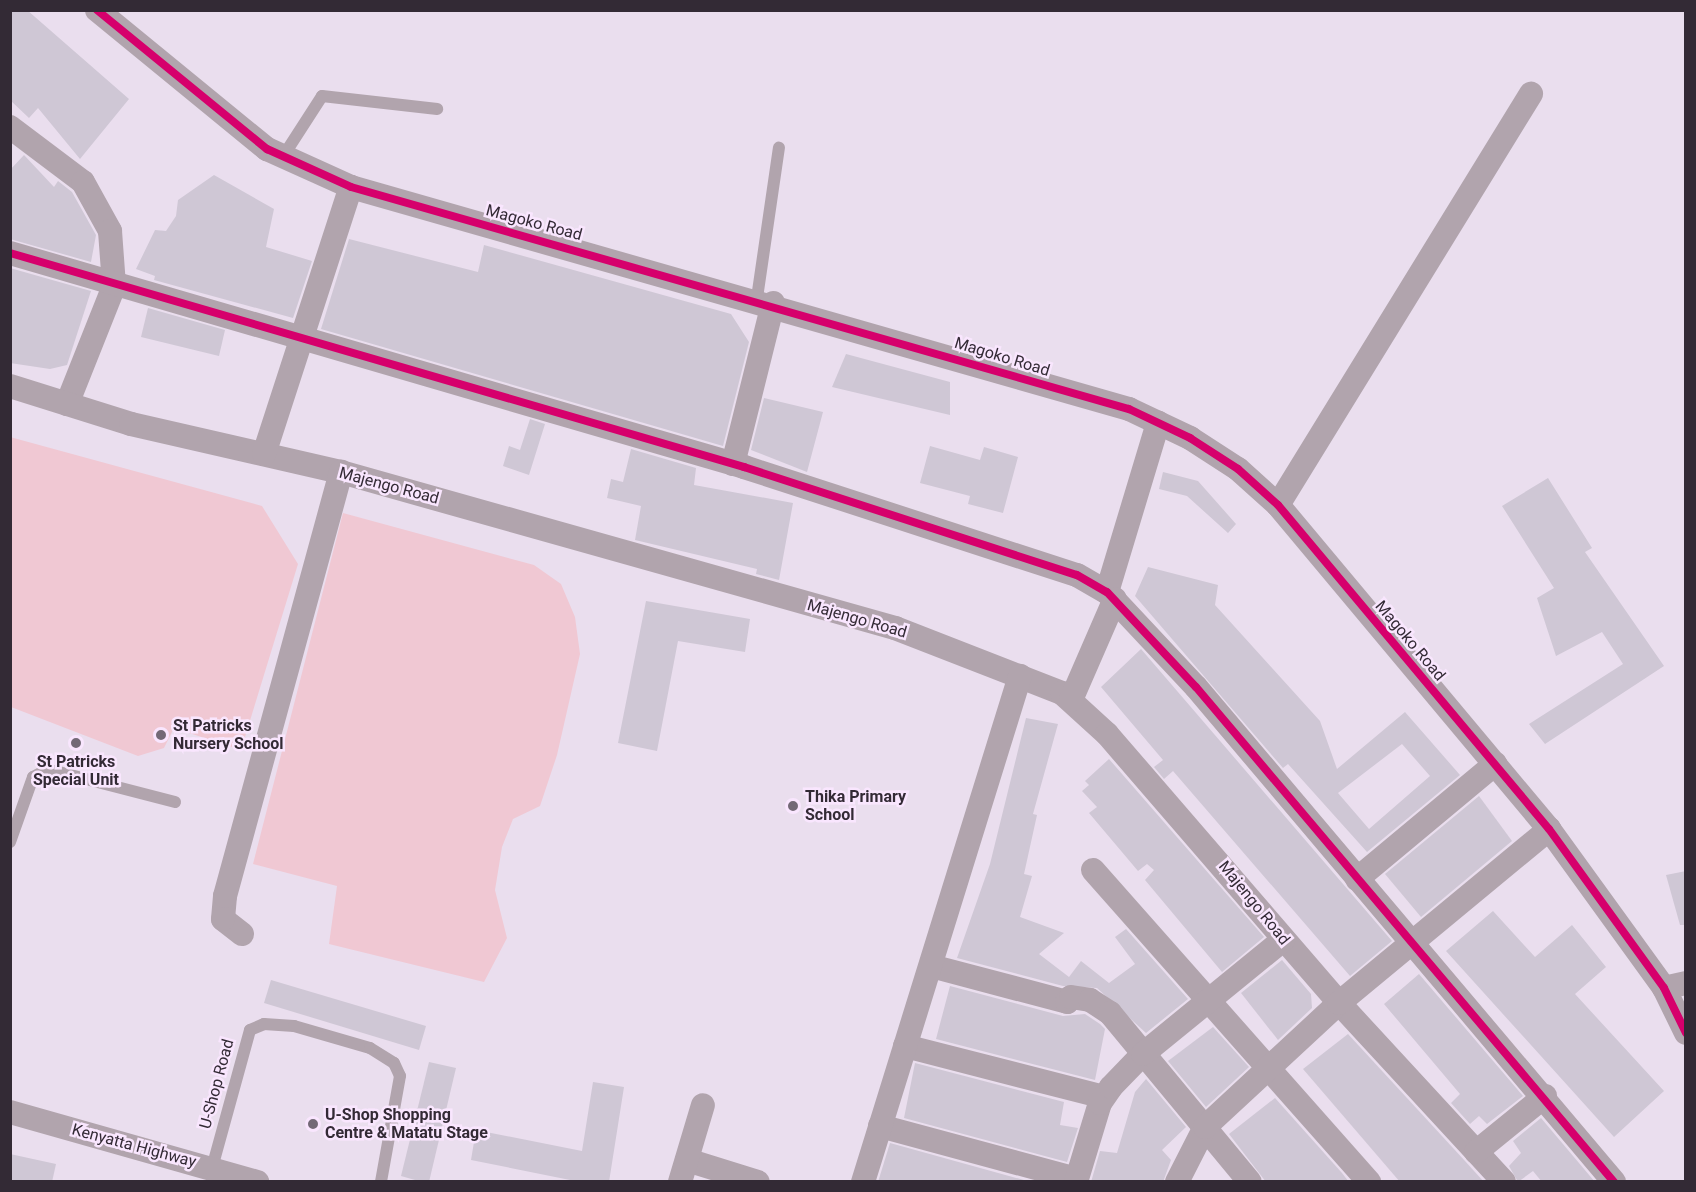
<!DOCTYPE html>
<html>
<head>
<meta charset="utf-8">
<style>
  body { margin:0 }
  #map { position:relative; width:1696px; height:1192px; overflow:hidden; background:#eadeee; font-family:Roboto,sans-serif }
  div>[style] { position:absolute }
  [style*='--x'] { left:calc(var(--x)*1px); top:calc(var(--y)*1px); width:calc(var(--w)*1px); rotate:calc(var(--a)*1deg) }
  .green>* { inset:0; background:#f0c8d3 }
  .building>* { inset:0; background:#cfc7d5 }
  .service>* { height:12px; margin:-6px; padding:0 6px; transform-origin:6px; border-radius:6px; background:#b1a4ad }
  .minor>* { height:24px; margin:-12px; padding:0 12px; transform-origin:12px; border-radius:12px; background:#b1a4ad }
  .cycleway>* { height:8px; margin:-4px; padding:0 4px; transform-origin:4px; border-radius:4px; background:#d6006c }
  .dots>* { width:16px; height:16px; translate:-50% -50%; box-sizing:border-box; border:3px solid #f9e6fe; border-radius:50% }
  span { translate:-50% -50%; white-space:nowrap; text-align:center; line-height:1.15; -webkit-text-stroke:5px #f9e6fe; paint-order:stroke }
  .street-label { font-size:16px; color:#332a35 }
  .poi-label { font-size:16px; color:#332a35; font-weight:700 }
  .left { translate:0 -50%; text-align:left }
  .frame { position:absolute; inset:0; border:12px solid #332a35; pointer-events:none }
</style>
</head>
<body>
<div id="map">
  <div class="green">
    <i style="clip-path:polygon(10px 437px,262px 506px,298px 564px,241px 750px,174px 728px,164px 748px,138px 756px,11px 707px)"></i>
    <i style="clip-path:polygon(343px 513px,534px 565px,561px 584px,575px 617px,580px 654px,557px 755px,540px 806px,513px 819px,502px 847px,495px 890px,507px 938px,484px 982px,329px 944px,337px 886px,253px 864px)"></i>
  </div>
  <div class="building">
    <i style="clip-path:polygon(10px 10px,27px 10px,129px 99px,80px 159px,38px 108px,29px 118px,10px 100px)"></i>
    <i style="clip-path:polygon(24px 155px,54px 187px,58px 181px,72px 192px,96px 235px,91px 262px,10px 239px,10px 170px)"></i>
    <i style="clip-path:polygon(214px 175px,274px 209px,266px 247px,312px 261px,293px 318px,154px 280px,155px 276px,136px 269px,155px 230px,166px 231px,176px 216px,178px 200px)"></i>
    <i style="clip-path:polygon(349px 239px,478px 272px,484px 245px,731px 314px,749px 342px,723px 446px,321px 329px)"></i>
    <i style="clip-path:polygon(10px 268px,91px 291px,67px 365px,50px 369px,10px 363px)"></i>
    <i style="clip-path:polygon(148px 308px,225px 330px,219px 356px,141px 337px)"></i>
    <i style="clip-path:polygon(846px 354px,950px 382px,950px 415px,832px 387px)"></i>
    <i style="clip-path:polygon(764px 398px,823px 412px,807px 472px,751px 450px)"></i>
    <i style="clip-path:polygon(530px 419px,545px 424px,529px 475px,503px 466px,509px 446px,520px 450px)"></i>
    <i style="clip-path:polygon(930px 446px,980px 460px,984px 447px,1018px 457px,1003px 513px,968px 504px,970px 496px,920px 483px)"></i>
    <i style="clip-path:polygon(631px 449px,696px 468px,694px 485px,793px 503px,779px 580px,756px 574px,757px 569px,635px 540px,641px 506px,607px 498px,611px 479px,623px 482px)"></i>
    <i style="clip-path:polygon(1163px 472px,1198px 481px,1236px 524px,1228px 533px,1187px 496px,1159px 489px)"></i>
    <i style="clip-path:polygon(1548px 478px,1592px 548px,1585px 552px,1664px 666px,1545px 744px,1529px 724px,1623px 664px,1602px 632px,1556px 656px,1537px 598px,1554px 588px,1502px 506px)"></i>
    <i style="clip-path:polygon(evenodd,1148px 567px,1218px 585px,1215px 605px,1320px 721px,1337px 769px,1405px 712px,1460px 775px,1367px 852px,1288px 764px,1283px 768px,1135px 596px,1148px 567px,1402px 744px,1430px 776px,1369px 829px,1338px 793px,1402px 744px)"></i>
    <i style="clip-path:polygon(646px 601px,750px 619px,745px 652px,678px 641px,657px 751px,618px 743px)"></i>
    <i style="clip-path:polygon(1141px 649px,1392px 941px,1350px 976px,1173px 771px,1164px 779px,1154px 767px,1163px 760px,1101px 687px)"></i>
    <i style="clip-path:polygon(1026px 718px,1058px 724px,1033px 814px,1037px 815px,1024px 874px,1032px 876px,1020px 917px,1064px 933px,1039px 954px,1069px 977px,1081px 961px,1109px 983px,1135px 964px,1115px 937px,1126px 929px,1188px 999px,1146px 1033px,1097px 988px,1063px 986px,957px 958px,990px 864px)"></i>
    <i style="clip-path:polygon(1109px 759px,1264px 937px,1222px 972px,1145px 880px,1154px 870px,1147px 864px,1138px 871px,1089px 813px,1097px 807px,1082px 791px,1089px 785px,1085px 781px)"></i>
    <i style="clip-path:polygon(1479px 796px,1512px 841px,1421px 917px,1385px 874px)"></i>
    <i style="clip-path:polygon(1686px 871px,1686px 925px,1680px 925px,1666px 875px)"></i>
    <i style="clip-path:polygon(1493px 911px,1535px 957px,1572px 925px,1606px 967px,1575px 994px,1664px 1091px,1614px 1137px,1446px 951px)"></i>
    <i style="clip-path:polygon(1282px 960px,1311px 994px,1312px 1008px,1278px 1040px,1241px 993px)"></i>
    <i style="clip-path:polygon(1419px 974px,1523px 1096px,1487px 1124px,1479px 1116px,1470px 1124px,1451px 1103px,1460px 1094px,1384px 1004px)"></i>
    <i style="clip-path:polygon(271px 980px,426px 1026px,419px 1050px,264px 1003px)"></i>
    <i style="clip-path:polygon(950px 986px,1063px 1016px,1085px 1014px,1100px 1024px,1105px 1029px,1095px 1080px,936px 1039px)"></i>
    <i style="clip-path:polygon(1213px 1027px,1249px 1067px,1206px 1107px,1168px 1061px)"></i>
    <i style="clip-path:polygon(1348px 1034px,1465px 1161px,1484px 1182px,1400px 1182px,1303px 1069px)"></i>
    <i style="clip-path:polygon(429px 1062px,456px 1068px,429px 1182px,422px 1182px,401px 1176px)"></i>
    <i style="clip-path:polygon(915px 1063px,1064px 1102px,1060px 1125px,1078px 1128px,1067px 1162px,904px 1118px)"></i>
    <i style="clip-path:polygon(1146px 1079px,1186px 1127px,1162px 1150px,1171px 1160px,1163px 1182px,1091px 1182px,1100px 1151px,1117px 1153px,1135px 1092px)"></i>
    <i style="clip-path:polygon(593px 1082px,624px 1087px,609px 1182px,580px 1182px,471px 1160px,476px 1130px,582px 1151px)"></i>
    <i style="clip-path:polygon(1275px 1098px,1342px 1173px,1349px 1182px,1266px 1182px,1229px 1134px)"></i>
    <i style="clip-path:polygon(1541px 1118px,1595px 1182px,1542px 1182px,1533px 1171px,1518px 1182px,1509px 1166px,1521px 1153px,1513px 1141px)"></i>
    <i style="clip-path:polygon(890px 1143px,1031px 1182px,878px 1182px)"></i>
    <i style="clip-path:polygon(10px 1154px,56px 1164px,52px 1182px,10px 1182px)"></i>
  </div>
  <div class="service">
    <i style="--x:284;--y:155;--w:70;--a:-57.2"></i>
    <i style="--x:322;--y:96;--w:116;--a:6.4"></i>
    <i style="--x:757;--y:298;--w:152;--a:-81.7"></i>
    <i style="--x:10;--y:842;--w:69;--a:-70.5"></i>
    <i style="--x:33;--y:777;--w:9;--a:-27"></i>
    <i style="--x:41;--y:773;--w:14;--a:-8"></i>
    <i style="--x:55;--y:771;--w:124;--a:14.5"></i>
    <i style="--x:212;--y:1168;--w:143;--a:-74.6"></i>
    <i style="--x:250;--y:1030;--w:15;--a:-23"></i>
    <i style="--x:264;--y:1024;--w:30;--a:4"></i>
    <i style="--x:294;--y:1026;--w:79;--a:16.1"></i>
    <i style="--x:370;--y:1048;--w:28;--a:32"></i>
    <i style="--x:394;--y:1063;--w:14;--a:65"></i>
    <i style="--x:400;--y:1076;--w:108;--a:100.2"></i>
  </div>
  <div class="minor">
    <i style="--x:97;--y:10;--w:220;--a:39.3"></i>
    <i style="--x:267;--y:149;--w:92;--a:24.3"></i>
    <i style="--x:351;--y:187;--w:809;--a:15.93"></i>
    <i style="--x:1129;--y:409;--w:68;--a:25.4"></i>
    <i style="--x:1190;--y:438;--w:57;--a:32.9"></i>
    <i style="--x:1238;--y:469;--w:54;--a:42"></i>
    <i style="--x:1278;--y:505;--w:422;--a:50.1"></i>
    <i style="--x:1549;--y:829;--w:196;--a:54.1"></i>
    <i style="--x:1664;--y:988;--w:50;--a:63.9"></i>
    <i style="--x:10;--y:127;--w:91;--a:37"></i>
    <i style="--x:83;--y:182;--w:56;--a:61.1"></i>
    <i style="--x:110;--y:231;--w:55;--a:85.8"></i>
    <i style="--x:114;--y:286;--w:127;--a:111.7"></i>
    <i style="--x:10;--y:253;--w:765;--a:16.25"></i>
    <i style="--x:744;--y:467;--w:350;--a:18"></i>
    <i style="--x:1077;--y:575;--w:34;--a:30"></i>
    <i style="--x:1107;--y:592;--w:130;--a:46.9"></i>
    <i style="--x:1196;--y:687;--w:648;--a:49.82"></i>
    <i style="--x:10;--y:386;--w:127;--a:17.4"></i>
    <i style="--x:131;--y:424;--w:215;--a:12.9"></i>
    <i style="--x:341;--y:472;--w:576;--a:15.73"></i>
    <i style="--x:895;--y:628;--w:179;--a:21.3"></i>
    <i style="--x:1062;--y:693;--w:61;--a:42.3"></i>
    <i style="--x:1107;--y:734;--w:355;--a:49.2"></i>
    <i style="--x:1339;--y:1003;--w:243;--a:47.3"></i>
    <i style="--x:264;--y:454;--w:281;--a:-72"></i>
    <i style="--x:733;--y:464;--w:166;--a:-76"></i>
    <i style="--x:1278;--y:505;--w:483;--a:-58.4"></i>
    <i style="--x:1107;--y:592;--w:177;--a:-73.2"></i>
    <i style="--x:1071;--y:700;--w:110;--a:-66.5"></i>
    <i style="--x:1093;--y:870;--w:417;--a:48.5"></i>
    <i style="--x:1357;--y:879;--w:180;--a:-39.8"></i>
    <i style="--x:242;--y:934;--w:24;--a:-142"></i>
    <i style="--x:223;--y:919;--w:23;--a:-85"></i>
    <i style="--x:225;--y:896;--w:440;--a:-74.7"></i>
    <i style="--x:931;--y:966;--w:141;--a:14.8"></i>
    <i style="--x:1067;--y:1002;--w:6;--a:-51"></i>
    <i style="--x:1071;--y:997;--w:19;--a:9"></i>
    <i style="--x:1090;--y:1000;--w:24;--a:33"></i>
    <i style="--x:1110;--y:1013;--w:219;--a:50.4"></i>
    <i style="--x:1664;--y:988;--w:23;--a:-13"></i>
    <i style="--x:905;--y:1046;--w:204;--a:14.4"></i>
    <i style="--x:10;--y:1112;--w:257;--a:15.8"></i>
    <i style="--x:880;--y:1126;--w:204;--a:15.1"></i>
    <i style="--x:1476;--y:1152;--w:89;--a:-39.1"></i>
    <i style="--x:687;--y:1160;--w:74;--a:17.2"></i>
    <i style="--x:680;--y:1182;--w:80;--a:-73.4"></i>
    <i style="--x:863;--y:1182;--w:530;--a:-72.76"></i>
    <i style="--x:1076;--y:1182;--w:83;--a:-73.1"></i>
    <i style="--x:1100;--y:1103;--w:19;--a:-55"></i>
    <i style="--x:1111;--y:1087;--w:46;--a:-45.9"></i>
    <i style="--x:1143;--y:1054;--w:181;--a:-39.2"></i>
    <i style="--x:1177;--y:1182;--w:62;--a:-63"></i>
    <i style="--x:1205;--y:1127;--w:183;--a:-42.8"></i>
    <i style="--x:1339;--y:1003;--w:273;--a:-39.6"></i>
  </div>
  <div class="cycleway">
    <i style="--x:97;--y:10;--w:220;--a:39.3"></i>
    <i style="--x:267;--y:149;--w:92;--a:24.3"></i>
    <i style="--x:351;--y:187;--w:809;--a:15.93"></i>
    <i style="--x:1129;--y:409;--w:68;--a:25.4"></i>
    <i style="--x:1190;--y:438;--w:57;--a:32.9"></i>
    <i style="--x:1238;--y:469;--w:54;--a:42"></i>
    <i style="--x:1278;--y:505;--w:422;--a:50.1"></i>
    <i style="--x:1549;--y:829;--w:196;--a:54.1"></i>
    <i style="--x:1664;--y:988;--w:50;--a:63.9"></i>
    <i style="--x:10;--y:253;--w:765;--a:16.25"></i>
    <i style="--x:744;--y:467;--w:350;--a:18"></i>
    <i style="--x:1077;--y:575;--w:34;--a:30"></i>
    <i style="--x:1107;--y:592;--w:130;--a:46.9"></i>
    <i style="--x:1196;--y:687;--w:648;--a:49.82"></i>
  </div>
  <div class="dots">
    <i style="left:161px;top:735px;background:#736976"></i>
    <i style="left:76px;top:743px;background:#736976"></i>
    <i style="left:793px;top:806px;background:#736976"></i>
    <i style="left:313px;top:1124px;background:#736976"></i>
  </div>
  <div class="street-label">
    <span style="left:534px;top:223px;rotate:15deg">Magoko Road</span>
    <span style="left:1002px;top:357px;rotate:17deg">Magoko Road</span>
    <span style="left:389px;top:486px;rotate:15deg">Majengo Road</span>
    <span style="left:857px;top:619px;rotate:16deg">Majengo Road</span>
    <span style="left:1410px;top:641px;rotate:50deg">Magoko Road</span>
    <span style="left:1254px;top:903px;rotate:51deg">Majengo Road</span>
    <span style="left:217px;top:1084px;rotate:-75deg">U-Shop Road</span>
    <span style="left:134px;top:1146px;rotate:15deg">Kenyatta Highway</span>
  </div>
  <div class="poi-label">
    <span class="left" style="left:173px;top:735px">St Patricks<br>Nursery School</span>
    <span style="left:76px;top:771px">St Patricks<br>Special Unit</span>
    <span class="left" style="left:805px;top:806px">Thika Primary<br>School</span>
    <span class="left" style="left:325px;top:1124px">U-Shop Shopping<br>Centre &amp; Matatu Stage</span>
  </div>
  <div class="frame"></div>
</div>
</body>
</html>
